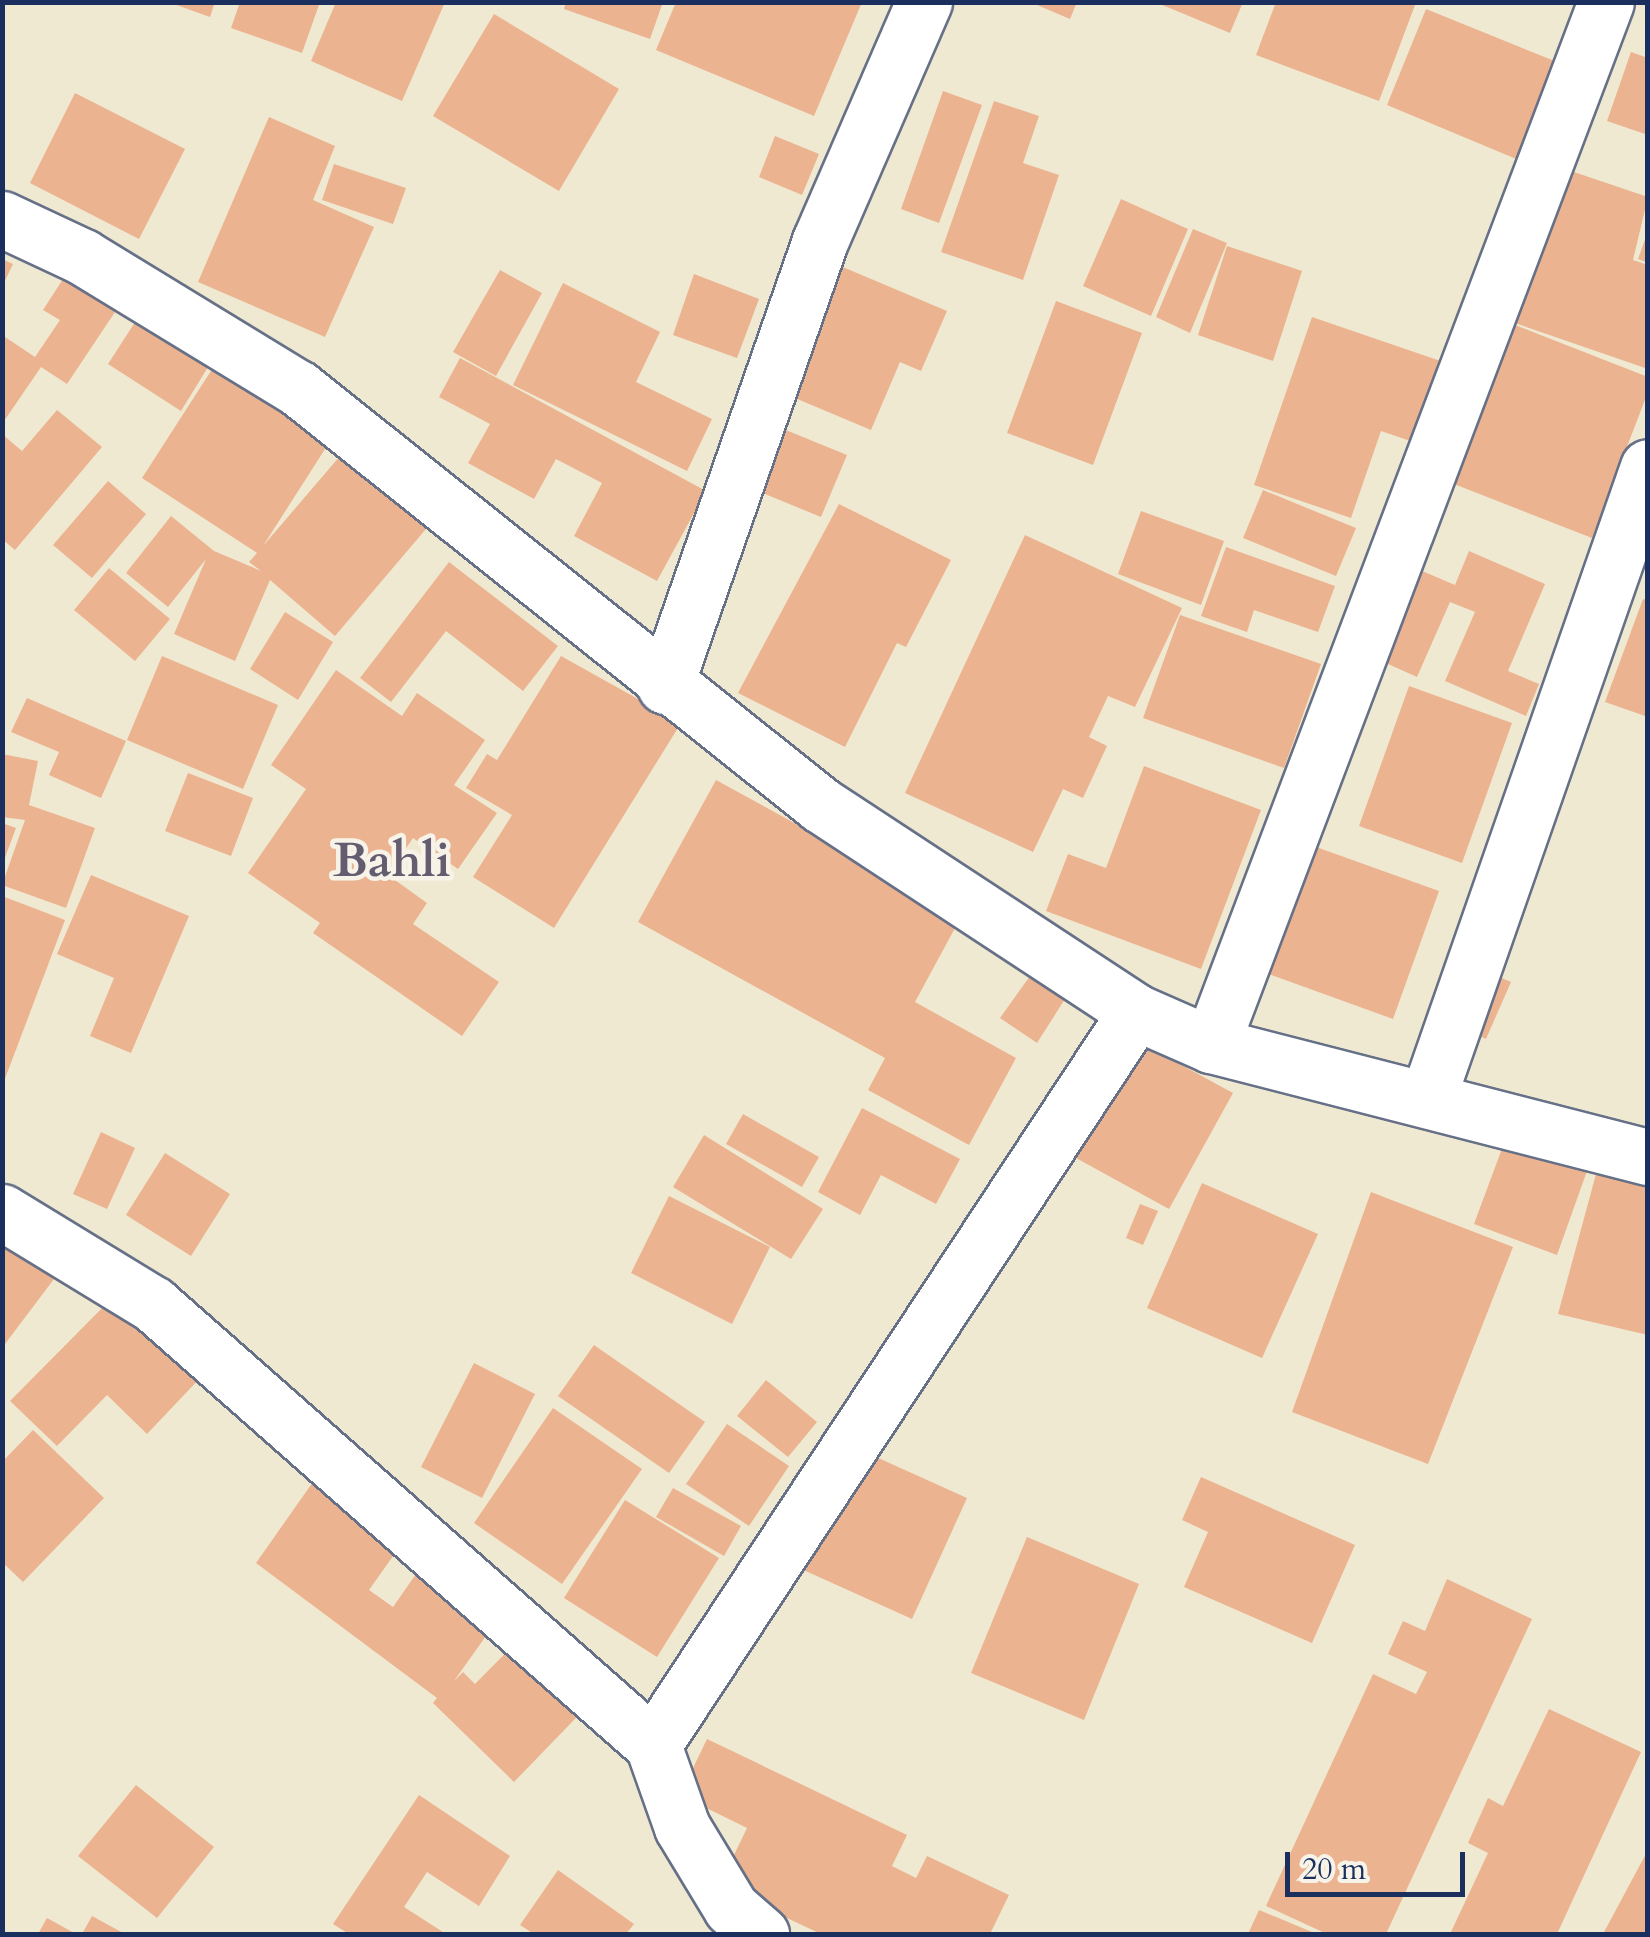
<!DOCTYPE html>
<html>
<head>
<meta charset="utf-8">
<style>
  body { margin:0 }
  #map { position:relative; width:1650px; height:1937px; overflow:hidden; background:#f0e9d2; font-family:Cardo,serif }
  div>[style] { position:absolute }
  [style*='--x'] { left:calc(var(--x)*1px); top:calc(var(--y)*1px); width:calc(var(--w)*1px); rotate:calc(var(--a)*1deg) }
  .building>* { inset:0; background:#ebb390 }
  .roads { filter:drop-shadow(2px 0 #667087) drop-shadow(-2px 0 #667087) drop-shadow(0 2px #667087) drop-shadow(0 -2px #667087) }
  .minor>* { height:55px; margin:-27.5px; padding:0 27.5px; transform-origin:27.5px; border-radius:27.5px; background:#fff }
  .tertiary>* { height:55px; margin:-27.5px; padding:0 27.5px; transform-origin:27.5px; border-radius:27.5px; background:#fff }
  span { translate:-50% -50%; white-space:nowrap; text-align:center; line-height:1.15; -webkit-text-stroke:9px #f7f3e8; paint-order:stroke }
  .quarter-label { font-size:48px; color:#645d70; font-weight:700 }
  .frame { position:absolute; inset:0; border:5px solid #1b2f5e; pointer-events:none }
  .scale { position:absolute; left:1285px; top:1852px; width:180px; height:45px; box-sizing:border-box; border:5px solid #1b2f5e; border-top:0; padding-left:12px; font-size:30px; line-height:35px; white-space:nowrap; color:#1b2f5e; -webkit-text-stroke:8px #f7f3e8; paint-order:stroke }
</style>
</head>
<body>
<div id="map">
  <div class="building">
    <i style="clip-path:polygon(168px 2px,215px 2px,210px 17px)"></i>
    <i style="clip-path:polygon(240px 2px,320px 2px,302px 53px,231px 28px)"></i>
    <i style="clip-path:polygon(336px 2px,445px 2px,402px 101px,311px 61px)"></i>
    <i style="clip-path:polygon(566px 2px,663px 2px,650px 39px,564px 9px)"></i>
    <i style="clip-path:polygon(676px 2px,862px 2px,814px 116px,656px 50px)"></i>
    <i style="clip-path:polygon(1030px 2px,1077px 2px,1070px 19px)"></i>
    <i style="clip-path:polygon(1155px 2px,1243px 2px,1230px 33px)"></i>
    <i style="clip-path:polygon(1276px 2px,1415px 5px,1379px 101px,1256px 55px)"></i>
    <i style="clip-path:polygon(1426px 9px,1562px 64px,1521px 161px,1387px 105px)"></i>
    <i style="clip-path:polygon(494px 14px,619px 89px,559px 191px,433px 116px)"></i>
    <i style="clip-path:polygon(1631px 52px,1648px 58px,1648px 135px,1607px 121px)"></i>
    <i style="clip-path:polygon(943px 91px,982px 105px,939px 223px,901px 209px)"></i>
    <i style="clip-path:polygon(75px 93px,185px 149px,139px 239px,30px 183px)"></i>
    <i style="clip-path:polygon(994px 101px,1039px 116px,1023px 163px,1059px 175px,1023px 280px,941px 252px)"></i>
    <i style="clip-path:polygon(269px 117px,335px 146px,313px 200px,374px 227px,325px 337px,198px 282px)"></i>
    <i style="clip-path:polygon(775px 136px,819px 154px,802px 195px,759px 177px)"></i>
    <i style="clip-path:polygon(334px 164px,406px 188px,393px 224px,322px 200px)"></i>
    <i style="clip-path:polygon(1565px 169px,1648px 197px,1633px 260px,1648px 265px,1648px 369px,1512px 322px)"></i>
    <i style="clip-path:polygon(1121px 199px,1188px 229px,1151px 316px,1083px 286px)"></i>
    <i style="clip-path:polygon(1193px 229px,1227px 243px,1190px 333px,1156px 317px)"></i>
    <i style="clip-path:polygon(1647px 234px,1648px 234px,1648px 263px,1638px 259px)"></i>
    <i style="clip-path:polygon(1227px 246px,1302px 271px,1273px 361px,1198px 335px)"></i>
    <i style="clip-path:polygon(819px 257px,947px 311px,921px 371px,900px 362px,871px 430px,764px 385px)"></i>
    <i style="clip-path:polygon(2px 259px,13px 264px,2px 287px)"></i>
    <i style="clip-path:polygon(500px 270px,542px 293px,496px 376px,453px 352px)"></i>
    <i style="clip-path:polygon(694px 274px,759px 299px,737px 358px,673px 335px)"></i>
    <i style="clip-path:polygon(63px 279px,115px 312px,67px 384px,41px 367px,2px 424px,2px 335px,35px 357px,60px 320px,43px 310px)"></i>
    <i style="clip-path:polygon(563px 283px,660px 332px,636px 382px,712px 419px,687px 471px,513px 385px)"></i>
    <i style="clip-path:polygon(1056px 301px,1142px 333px,1093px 465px,1007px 433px)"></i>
    <i style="clip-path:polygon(141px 313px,213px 359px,181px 411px,108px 364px)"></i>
    <i style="clip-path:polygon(1312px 317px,1455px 366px,1428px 447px,1381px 431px,1351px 518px,1254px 485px)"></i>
    <i style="clip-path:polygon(1515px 325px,1648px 377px,1648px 392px,1592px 538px,1454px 484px)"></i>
    <i style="clip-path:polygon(460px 358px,706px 491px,657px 581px,574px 536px,602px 483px,556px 459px,534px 499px,468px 463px,490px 424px,439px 397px)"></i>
    <i style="clip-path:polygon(218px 360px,334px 435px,263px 546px,352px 442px,437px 516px,335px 636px,270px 580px,235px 661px,174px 634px,206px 559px,168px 607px,126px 573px,171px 516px,214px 551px,261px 571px,249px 562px,257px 553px,142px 478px)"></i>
    <i style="clip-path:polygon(57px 410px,102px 447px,15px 550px,2px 539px,2px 434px,22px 451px)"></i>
    <i style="clip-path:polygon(759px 419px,847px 455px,821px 517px,733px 481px)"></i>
    <i style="clip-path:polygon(108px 481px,146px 514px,92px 578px,53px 545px)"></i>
    <i style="clip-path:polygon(1263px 490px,1356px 528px,1336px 576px,1243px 538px)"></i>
    <i style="clip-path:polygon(839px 504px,951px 560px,906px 647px,897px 643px,845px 747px,738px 693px)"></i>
    <i style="clip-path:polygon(1141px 511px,1224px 541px,1201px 605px,1118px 574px)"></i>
    <i style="clip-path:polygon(1025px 535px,1182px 608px,1135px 707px,1108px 696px,1089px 737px,1107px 746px,1083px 798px,1063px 789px,1033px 852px,905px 793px)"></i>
    <i style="clip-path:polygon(1226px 547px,1335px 586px,1318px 632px,1254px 610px,1247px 632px,1201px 616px)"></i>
    <i style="clip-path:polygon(1469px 551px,1545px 584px,1508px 671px,1539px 684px,1526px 716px,1445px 681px,1475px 612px,1450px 602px,1417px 677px,1368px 655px,1408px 565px,1455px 585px)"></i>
    <i style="clip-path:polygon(449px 562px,558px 646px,523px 691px,446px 631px,391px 702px,360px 678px)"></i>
    <i style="clip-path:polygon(109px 568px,170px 619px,135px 661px,74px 610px)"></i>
    <i style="clip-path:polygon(1643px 599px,1648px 601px,1648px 717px,1605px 702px)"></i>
    <i style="clip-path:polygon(285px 612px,333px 642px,298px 700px,250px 669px)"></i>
    <i style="clip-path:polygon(1180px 615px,1321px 664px,1284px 768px,1143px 718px)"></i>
    <i style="clip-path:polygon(162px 656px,278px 705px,243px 789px,127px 740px)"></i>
    <i style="clip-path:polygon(561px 656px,681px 723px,554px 928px,473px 877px,512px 815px,466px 788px,487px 754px,497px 760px)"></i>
    <i style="clip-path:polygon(336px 670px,402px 716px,417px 693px,485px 740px,454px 785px,497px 813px,458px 869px,413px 838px,388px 875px,427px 903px,413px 924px,499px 982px,462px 1036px,313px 933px,320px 923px,248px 873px,306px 789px,271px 765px)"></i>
    <i style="clip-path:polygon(1409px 686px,1512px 723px,1462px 863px,1359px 826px)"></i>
    <i style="clip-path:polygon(27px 698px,126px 741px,101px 798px,49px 775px,59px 752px,11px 732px)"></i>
    <i style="clip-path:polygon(2px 754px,38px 761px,29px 805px,95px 828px,66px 908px,2px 885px,25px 820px,2px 817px)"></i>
    <i style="clip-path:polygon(1144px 766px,1261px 810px,1201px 969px,1046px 911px,1068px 854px,1106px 868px)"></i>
    <i style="clip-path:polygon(188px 773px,253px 798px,231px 856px,165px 831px)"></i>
    <i style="clip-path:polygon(716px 780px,962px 915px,915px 1002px,1016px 1058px,969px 1145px,868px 1090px,885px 1058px,638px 922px)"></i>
    <i style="clip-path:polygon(2px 823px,16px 828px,3px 863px,2px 863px)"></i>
    <i style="clip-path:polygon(1291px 838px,1439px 891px,1393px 1019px,1244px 965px)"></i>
    <i style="clip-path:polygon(91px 875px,189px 916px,131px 1053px,90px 1036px,114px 978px,57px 954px)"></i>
    <i style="clip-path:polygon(2px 896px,65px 920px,3px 1084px,2px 1084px)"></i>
    <i style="clip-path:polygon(1476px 967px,1511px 982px,1486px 1039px,1452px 1024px)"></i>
    <i style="clip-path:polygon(1030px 976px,1065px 999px,1037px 1043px,1000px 1018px)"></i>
    <i style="clip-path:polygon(1128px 1036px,1233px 1093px,1169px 1209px,1065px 1152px)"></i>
    <i style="clip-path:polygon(862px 1108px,960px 1159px,936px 1204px,881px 1175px,860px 1215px,818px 1192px)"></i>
    <i style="clip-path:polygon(743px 1114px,819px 1157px,802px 1187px,726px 1144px)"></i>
    <i style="clip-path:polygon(1510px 1127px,1592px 1157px,1557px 1255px,1474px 1224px)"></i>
    <i style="clip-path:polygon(101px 1132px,135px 1148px,107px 1209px,73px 1194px)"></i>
    <i style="clip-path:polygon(704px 1135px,823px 1209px,791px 1259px,673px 1187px)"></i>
    <i style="clip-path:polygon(165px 1153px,230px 1194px,191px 1256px,126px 1215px)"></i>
    <i style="clip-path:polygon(1599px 1163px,1648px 1174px,1648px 1335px,1558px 1314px)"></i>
    <i style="clip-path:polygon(1202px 1183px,1318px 1234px,1262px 1358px,1147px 1308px)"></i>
    <i style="clip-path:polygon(1371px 1192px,1513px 1247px,1428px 1464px,1292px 1412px)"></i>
    <i style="clip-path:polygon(669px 1196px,770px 1247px,732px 1324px,631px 1273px)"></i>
    <i style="clip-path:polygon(1140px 1204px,1158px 1211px,1143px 1245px,1126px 1238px)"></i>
    <i style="clip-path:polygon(2px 1209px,69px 1259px,2px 1348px)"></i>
    <i style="clip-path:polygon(117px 1293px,202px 1376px,147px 1434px,107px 1395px,57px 1446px,10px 1401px)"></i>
    <i style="clip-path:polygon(594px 1345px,705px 1422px,669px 1473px,558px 1396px)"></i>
    <i style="clip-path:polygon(474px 1363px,535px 1394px,482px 1498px,421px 1467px)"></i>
    <i style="clip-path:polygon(766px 1380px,817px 1422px,788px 1457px,737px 1416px)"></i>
    <i style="clip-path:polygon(553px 1408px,642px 1469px,562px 1584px,474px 1523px)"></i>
    <i style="clip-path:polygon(727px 1424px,789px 1466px,749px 1526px,686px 1484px)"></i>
    <i style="clip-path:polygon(33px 1430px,104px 1498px,23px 1582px,2px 1562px,2px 1462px)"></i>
    <i style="clip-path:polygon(834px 1438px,967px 1498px,912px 1619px,779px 1559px)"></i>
    <i style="clip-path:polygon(327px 1462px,415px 1525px,369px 1590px,393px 1607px,432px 1551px,508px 1605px,454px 1681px,463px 1672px,475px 1684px,533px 1625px,601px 1692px,514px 1782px,433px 1703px,437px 1698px,256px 1563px)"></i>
    <i style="clip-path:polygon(1201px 1477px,1355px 1545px,1312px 1643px,1184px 1587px,1208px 1532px,1182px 1520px)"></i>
    <i style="clip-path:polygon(673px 1488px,741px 1526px,724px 1556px,656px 1517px)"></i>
    <i style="clip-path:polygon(625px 1500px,719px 1558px,657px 1657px,564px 1598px)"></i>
    <i style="clip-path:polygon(1027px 1537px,1139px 1584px,1084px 1720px,971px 1673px)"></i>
    <i style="clip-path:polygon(1447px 1579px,1532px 1619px,1386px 1934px,1327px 1934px,1266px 1906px,1373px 1674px,1416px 1694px,1427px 1672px,1388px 1654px,1403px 1621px,1425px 1631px)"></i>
    <i style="clip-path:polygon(1549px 1709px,1641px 1752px,1557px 1934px,1450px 1934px,1488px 1853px,1468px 1843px,1488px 1798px,1503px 1806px)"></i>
    <i style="clip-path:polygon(707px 1739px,907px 1835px,892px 1866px,916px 1878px,927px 1856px,1009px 1895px,990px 1934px,821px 1934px,719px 1886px,747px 1828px,680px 1795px)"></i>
    <i style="clip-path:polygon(136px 1785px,214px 1847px,157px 1918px,78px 1856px)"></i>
    <i style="clip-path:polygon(419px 1795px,510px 1856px,479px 1906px,427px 1872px,404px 1907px,446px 1934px,349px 1934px,333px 1924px)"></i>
    <i style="clip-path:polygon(1648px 1850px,1648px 1934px,1603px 1934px)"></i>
    <i style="clip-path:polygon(558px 1870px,634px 1924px,626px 1934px,534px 1934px,520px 1925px)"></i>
    <i style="clip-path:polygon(1259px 1910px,1317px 1934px,1248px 1934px)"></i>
    <i style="clip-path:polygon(92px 1916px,125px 1934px,82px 1934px)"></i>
    <i style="clip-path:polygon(47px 1918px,76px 1934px,38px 1934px)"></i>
  </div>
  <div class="roads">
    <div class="minor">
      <i style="--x:665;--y:686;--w:471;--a:-70.8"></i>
      <i style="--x:820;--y:241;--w:261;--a:-66.5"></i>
      <i style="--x:1211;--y:1045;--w:1115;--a:-69.26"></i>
      <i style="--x:1428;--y:1097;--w:667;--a:-70.75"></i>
      <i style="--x:2;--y:1212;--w:177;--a:31.4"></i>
      <i style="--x:153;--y:1304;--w:667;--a:41.41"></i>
      <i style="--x:653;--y:1745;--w:87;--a:70.5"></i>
      <i style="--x:682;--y:1827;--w:95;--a:58.8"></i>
      <i style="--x:731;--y:1908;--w:40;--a:41"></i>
      <i style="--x:653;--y:1745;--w:878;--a:-56.62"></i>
    </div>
    <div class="tertiary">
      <i style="--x:2;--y:219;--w:89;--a:25.1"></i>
      <i style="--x:83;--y:257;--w:252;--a:31.4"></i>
      <i style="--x:298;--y:388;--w:669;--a:38.57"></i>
      <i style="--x:821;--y:805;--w:377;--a:33.3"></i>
      <i style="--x:1136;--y:1012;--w:82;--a:23.7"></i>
      <i style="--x:1211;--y:1045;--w:451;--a:14.4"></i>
    </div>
  </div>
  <div class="quarter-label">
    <span style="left:392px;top:861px">Bahli</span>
  </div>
  <div class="frame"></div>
  <div class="scale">20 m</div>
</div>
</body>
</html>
